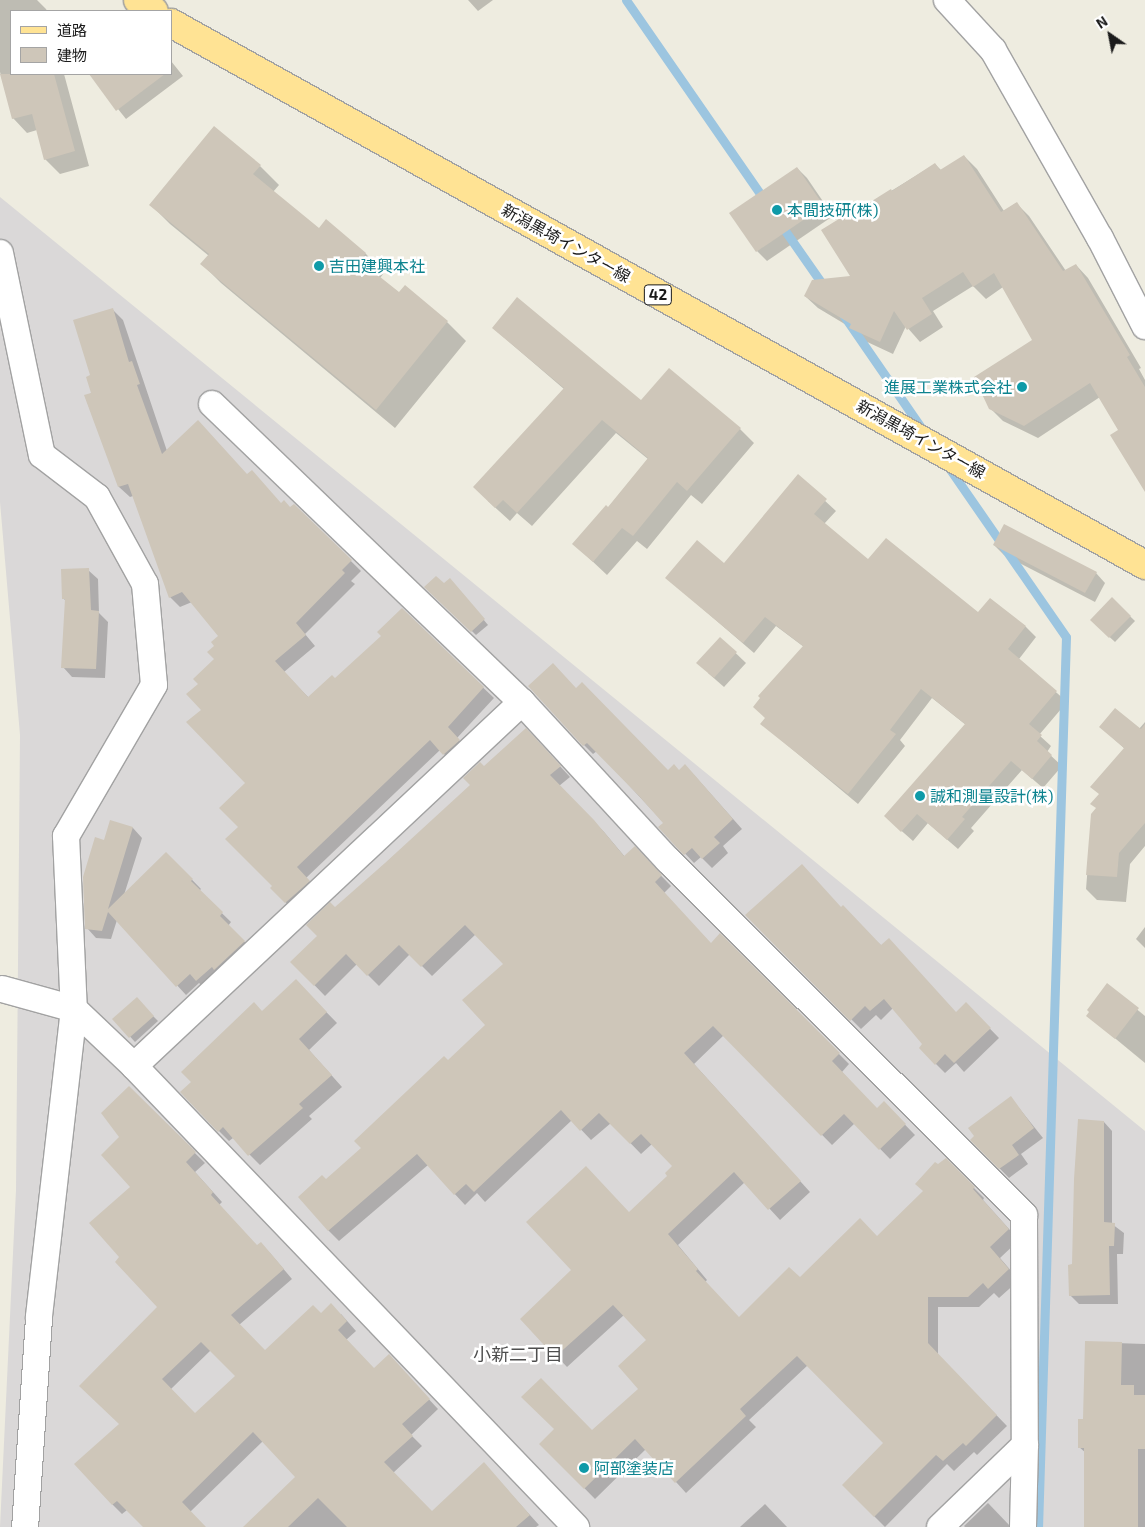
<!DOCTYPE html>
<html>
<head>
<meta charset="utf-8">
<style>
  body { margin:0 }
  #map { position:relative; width:1145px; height:1527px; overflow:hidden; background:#eeece0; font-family:"Exo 2","Noto Sans JP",sans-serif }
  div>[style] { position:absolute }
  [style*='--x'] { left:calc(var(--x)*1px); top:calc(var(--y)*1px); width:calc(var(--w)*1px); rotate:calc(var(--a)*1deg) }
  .residential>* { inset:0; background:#dad8d8 }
  .shadow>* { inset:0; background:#0003 }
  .stream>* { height:9px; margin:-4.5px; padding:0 4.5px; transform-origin:4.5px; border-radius:4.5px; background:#9cc5e0 }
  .building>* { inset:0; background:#cec6b9 }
  .roads { filter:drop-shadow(1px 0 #a2a2a2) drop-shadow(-1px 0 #a2a2a2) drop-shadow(0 1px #a2a2a2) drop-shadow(0 -1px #a2a2a2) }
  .street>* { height:26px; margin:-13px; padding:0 13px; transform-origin:13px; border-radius:13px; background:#fff }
  .primary>* { height:28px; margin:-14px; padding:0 14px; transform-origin:14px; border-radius:14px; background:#ffe394 }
  .dots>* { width:14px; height:14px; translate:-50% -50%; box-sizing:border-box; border:2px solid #fff; border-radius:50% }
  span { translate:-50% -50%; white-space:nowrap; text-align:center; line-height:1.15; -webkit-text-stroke:5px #fff; paint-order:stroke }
  .shield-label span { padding:1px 4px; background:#fff; border:1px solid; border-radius:4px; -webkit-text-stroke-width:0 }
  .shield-label { font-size:15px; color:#1b1b1b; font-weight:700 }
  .culture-label { font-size:16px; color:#0d838f }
  .left { translate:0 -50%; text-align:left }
  .right { translate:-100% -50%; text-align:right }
  .street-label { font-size:16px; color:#1b1b1b }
  .neighbourhood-label { font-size:18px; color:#4e4e4e }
  .legend { position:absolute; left:10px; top:10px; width:162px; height:65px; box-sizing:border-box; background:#fff; border:1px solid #a4a4a4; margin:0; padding:6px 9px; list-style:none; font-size:15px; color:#1b1b1b }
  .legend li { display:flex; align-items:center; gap:10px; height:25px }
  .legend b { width:25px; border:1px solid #a4a4a4 }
  .north { position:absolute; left:1085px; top:10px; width:50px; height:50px; -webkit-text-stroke:4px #fff; paint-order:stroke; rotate:327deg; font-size:14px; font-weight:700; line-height:20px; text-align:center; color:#1b1b1b }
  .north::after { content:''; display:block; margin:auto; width:18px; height:22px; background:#1b1b1b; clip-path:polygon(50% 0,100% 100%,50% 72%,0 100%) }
</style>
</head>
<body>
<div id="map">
  <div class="residential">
    <i style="clip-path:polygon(0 197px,1145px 1131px,1145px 1527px,0 1527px,16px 1190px,20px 735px,0 502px)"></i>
  </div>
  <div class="shadow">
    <i style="clip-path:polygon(0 0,37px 0,46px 9px,47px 11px,11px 11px,11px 74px,64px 74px,89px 166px,60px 174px,45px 159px,37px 130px,27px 133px,13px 118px,0 72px)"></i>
    <i style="clip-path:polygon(468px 0,493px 0,478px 11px)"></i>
    <i style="clip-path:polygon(171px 61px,183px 76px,126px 119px,90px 74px,171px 74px)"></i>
    <i style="clip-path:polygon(964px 156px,977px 169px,1004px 211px,1016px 203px,1029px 216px,1066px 271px,1076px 265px,1088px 278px,1141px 368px,1139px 369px,1145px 380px,1145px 488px,1120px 431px,1100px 397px,1038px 438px,1003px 421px,990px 408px,1034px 340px,1003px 287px,986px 299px,973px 286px,933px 311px,943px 327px,920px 342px,906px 326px,893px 354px,863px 340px,853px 329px,818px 308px,805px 296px,852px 277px,857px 212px,935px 164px,942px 171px)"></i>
    <i style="clip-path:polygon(260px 166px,279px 185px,273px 192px,319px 229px,326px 221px,366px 254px,384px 273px,380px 278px,399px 293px,405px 287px,447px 322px,466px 341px,395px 428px,221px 283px,202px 264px,209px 256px,170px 224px,151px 205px)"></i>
    <i style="clip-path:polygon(797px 168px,807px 178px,833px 216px,767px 261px,757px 251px)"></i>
    <i style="clip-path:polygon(113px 310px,123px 320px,167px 451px,248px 476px,281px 504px,290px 508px,294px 505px,361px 571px,351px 581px,355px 584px,305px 634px,315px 646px,284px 672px,309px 698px,335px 680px,383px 637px,402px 610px,494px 698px,457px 738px,469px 751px,454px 764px,440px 750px,306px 878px,319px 891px,296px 913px,272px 888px,274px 886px,240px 827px,247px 783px,202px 710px,200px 684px,216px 659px,219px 636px,192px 602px,180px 607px,170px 597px,133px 496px,130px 497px,119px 487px,85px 396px,92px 393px,91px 376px)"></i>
    <i style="clip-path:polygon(493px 328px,641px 402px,740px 429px,754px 443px,702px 504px,691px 495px,647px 549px,637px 541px,607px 575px,574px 544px,608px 508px,648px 459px,616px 433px,532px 526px,517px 513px,510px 521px,488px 501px,564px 389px)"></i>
    <i style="clip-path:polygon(798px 476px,836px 511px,824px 524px,869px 561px,979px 614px,990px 599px,1026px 627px,1036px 637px,1019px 659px,1067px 702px,1039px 735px,1051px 746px,1047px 752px,1062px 766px,1043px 788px,1022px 770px,971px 828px,974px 831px,958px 849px,928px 823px,913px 841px,896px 826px,966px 725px,932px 698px,900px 740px,905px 746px,858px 804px,762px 724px,804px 647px,776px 626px,754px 653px,667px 578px,725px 565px)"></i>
    <i style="clip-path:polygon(994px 545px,1096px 573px,1105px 583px,1095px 602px,1004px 555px)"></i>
    <i style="clip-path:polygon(88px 570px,98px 579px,99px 613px,108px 622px,105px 678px,72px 677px,63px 667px,66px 601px,64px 599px)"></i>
    <i style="clip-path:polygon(443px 584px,454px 584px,488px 625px,476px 635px,426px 587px)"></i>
    <i style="clip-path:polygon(1112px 599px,1135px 621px,1115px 642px,1091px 620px)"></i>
    <i style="clip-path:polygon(720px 638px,746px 663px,724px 687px,708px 673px)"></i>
    <i style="clip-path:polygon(530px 686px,576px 689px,668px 771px,694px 775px,742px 829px,723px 846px,728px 853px,712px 868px,701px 857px,694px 863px,660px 827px,664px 823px,597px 751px,593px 754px,584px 745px)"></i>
    <i style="clip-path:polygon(1145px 722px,1145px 846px,1130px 864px,1126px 902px,1097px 900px,1086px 889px,1092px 814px,1097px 808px,1100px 795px,1125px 749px,1101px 727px,1139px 729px)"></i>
    <i style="clip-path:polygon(536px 740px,570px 777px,559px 786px,604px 832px,625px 857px,645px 859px,671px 886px,664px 893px,711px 944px,720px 935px,849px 1064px,842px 1072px,877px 1110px,884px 1103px,915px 1135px,890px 1159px,855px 1123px,832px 1145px,724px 1035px,694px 1064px,810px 1192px,780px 1220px,745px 1182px,678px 1245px,707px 1280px,705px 1282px,739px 1318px,800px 1279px,877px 1238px,924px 1191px,938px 1166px,946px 1160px,984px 1198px,983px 1200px,1019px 1240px,1000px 1258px,1019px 1280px,999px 1298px,994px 1293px,979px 1307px,938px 1307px,938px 1355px,1007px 1426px,977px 1455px,974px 1452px,954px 1471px,947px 1464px,885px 1527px,843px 1485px,885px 1443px,808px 1365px,749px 1420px,756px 1427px,686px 1493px,646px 1449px,595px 1499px,541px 1444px,592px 1431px,640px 1389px,648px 1340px,624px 1315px,567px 1367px,522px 1319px,669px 1176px,674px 1166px,652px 1144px,641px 1154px,611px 1123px,591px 1140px,572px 1120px,485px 1202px,477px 1193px,465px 1205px,428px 1165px,339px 1241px,328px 1230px,326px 1181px,363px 1148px,448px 1061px,487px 1026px,505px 964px,476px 934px,432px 976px,410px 954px,379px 986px,357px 964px,325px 996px,292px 962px,318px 936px,335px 909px,472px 785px,484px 767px)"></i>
    <i style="clip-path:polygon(111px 822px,133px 828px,142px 838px,124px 895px,166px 853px,201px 889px,199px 891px,231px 922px,228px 926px,254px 951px,206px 989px,199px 983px,186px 995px,117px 920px,111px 939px,96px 938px,87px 928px)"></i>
    <i style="clip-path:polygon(841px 909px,956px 1013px,966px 1004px,999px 1038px,964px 1072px,956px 1063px,945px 1073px,920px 1048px,924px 1044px,893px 1008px,881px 1020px,876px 1015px,861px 1029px,747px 915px)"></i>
    <i style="clip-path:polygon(1145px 927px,1145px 948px,1136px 939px)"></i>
    <i style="clip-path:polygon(296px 981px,337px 1023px,309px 1050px,342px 1087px,309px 1116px,312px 1119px,260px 1165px,233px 1138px,229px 1141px,219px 1131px,193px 1082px)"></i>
    <i style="clip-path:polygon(1107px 985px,1145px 1016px,1145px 1063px,1088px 1016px)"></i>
    <i style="clip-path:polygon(136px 999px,158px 1021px,135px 1042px,114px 1019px)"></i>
    <i style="clip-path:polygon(evenodd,129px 1088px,205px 1163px,195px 1172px,222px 1202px,219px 1205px,257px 1246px,270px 1253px,292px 1279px,239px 1325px,265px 1351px,321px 1314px,341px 1314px,356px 1331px,346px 1340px,375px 1370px,398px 1366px,438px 1409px,411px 1435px,422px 1446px,393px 1473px,432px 1513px,493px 1474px,539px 1525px,536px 1527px,244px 1527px,297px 1477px,263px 1441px,190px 1512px,204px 1527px,144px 1527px,127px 1510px,122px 1514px,113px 1505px,76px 1464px,120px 1424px,158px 1307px,121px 1257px,132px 1187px,120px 1137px,129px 1088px,211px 1350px,237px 1376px,195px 1415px,171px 1389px,211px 1350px)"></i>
    <i style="clip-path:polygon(1011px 1098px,1043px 1138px,1021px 1154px,1028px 1164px,1009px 1178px,972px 1140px)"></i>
    <i style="clip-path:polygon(1104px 1122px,1112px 1131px,1112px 1224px,1124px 1233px,1123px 1254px,1117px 1254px,1118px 1304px,1079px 1304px,1070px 1295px,1073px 1266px)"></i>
    <i style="clip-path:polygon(1086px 1342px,1145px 1344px,1145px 1527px,1086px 1527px,1086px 1453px,1079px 1447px,1084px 1420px)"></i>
    <i style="clip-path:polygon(988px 1503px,1011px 1527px,965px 1527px,964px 1526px)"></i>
    <i style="clip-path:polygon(765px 1504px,787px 1527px,740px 1527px)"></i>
  </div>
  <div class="stream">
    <i style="--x:626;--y:0;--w:244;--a:55.3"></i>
    <i style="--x:779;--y:222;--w:80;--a:55.1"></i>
    <i style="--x:842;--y:313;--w:145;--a:55.4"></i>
    <i style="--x:947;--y:465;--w:209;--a:55.3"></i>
    <i style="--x:1066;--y:637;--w:890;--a:91.8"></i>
  </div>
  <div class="building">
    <i style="clip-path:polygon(0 74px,54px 74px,75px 151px,44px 160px,32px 114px,12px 119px)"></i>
    <i style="clip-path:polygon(89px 74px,165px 74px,116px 111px)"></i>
    <i style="clip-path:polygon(214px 126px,261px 165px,253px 174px,319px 228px,326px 219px,366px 253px,360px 261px,399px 292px,405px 285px,448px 321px,376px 410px,200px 264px,209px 254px,149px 205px)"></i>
    <i style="clip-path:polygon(964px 155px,1001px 212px,1017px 202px,1063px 271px,1076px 264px,1130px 355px,1127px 357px,1145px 387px,1145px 492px,1110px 435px,1118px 430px,1090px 383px,1024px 426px,989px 409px,974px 377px,1032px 340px,994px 273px,973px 287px,963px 272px,922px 298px,932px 314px,907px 330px,894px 311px,880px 342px,849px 328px,851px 324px,804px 296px,812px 280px,850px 276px,821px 230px,855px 209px,856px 211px,891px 189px,892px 191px,935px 163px,940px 170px)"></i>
    <i style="clip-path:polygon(797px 167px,824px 206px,756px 252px,729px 213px)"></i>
    <i style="clip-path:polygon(517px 297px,641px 400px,669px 368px,741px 428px,687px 491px,677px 482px,633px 536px,622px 528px,593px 562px,572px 544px,606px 505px,608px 507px,648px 458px,602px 420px,517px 513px,503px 500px,495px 508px,473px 487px,564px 388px,492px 328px)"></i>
    <i style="clip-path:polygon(113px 308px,129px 362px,132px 361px,140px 384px,137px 385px,162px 454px,198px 420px,247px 474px,252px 470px,281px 503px,284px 500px,290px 507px,294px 504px,352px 560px,342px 570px,345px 573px,296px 623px,306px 635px,275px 661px,308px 697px,332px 675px,335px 678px,381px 636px,377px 632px,402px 608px,484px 687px,448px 727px,460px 740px,443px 755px,430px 740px,297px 867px,310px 881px,285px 903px,270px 888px,272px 886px,225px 839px,238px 827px,219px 808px,245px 783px,186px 722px,201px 710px,186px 694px,198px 684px,193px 679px,214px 659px,207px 652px,214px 646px,211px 642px,218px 636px,182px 592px,169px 598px,128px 484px,118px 487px,84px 395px,91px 393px,86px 377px,90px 375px,73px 320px)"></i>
    <i style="clip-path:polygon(798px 474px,827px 499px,814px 514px,868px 559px,886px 538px,978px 612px,990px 598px,1026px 626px,1008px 649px,1057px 691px,1029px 724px,1042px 735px,1037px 741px,1052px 755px,1032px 779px,1011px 761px,962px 817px,965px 819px,947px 840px,917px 814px,901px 832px,884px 816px,965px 724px,921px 689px,890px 730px,896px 734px,848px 794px,760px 724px,765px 718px,753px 707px,760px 698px,758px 696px,803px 646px,765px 617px,743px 643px,665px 578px,697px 540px,724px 563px)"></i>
    <i style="clip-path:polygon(1004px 524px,1097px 572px,1085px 593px,993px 545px)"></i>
    <i style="clip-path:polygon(89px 568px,91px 610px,99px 611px,96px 669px,61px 668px,65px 599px,62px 599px,61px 569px)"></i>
    <i style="clip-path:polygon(436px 576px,444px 583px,450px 578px,485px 619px,471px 632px,424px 587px)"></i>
    <i style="clip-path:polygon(1112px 597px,1131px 616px,1109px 638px,1090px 620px)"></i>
    <i style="clip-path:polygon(720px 637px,737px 652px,714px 678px,696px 663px)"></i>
    <i style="clip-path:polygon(553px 663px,576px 688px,582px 682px,668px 770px,674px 764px,679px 770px,685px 764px,733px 819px,714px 837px,720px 843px,702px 859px,692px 848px,684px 855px,679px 850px,658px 827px,663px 823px,639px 796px,587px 743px,583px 746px,528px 686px)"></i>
    <i style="clip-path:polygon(1115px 708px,1141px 729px,1145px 724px,1145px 823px,1119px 853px,1117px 877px,1086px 875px,1091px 814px,1096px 808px,1090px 804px,1099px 794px,1090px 787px,1124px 748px,1099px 727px)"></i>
    <i style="clip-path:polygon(526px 728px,561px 766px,550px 775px,594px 820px,624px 856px,635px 846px,662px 875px,655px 882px,711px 943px,720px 933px,840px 1053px,832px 1061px,877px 1108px,884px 1101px,906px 1124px,879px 1150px,844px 1114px,821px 1136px,713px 1026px,684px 1053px,801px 1181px,768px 1210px,734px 1172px,668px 1234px,698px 1269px,696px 1271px,739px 1317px,789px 1267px,800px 1277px,860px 1218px,877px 1236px,923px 1191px,915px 1184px,935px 1162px,938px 1164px,946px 1158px,975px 1187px,973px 1189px,1009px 1229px,990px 1247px,1009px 1269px,988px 1289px,983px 1283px,968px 1297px,928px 1297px,928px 1343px,997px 1415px,966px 1446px,963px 1443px,943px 1461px,936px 1455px,874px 1517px,842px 1485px,883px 1443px,797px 1356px,740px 1409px,746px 1416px,675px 1483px,635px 1439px,584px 1489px,539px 1444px,554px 1429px,521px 1397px,541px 1378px,592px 1430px,638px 1389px,618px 1366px,646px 1340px,613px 1305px,555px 1357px,520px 1319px,571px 1270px,526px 1222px,586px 1166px,629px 1212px,667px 1176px,665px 1173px,672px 1166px,641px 1134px,630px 1144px,599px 1113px,580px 1131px,561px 1110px,474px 1192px,466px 1184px,454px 1195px,417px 1154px,328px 1231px,298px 1197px,322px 1175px,326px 1179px,361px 1148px,354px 1141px,444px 1056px,448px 1060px,485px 1025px,462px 1000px,503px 964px,465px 925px,421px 967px,399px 945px,367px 976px,346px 954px,314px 986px,290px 962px,317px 936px,306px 925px,330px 902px,335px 907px,385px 863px,470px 785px,463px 778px,480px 762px,484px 766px)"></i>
    <i style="clip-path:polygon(110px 820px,133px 827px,108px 909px,166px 852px,193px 879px,191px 881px,223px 912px,220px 916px,245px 941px,214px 970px,212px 967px,196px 981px,190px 974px,176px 987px,108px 912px,102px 931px,85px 929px,83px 877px,95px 837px,104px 840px)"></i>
    <i style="clip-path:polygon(802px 864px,841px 907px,843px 905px,881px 945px,889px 938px,956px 1012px,966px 1002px,991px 1028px,954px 1063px,945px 1054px,935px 1065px,919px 1048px,922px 1044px,884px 999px,870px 1011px,865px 1006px,850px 1021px,745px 915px)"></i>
    <i style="clip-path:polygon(296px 979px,327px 1012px,299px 1039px,332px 1075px,299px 1104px,303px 1108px,248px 1156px,223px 1127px,218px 1132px,180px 1092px,191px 1082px,181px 1072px,254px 1002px,262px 1011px)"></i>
    <i style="clip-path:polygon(1107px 983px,1139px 1008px,1115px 1039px,1086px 1016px,1089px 1012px,1087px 1010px)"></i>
    <i style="clip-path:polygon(137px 997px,154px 1016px,129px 1038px,112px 1019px)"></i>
    <i style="clip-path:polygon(evenodd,129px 1086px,196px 1152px,186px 1162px,213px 1192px,211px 1195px,257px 1245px,261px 1242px,284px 1269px,231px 1315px,265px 1350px,313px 1305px,321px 1313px,331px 1303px,347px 1321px,338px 1330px,374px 1368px,389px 1354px,430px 1399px,402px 1424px,413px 1436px,384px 1462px,432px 1511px,484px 1462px,530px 1515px,516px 1527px,347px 1527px,318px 1498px,288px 1527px,243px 1527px,295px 1477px,253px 1432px,182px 1502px,206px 1527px,143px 1527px,117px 1501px,112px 1505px,74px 1464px,119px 1424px,79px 1386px,157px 1307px,115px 1262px,119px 1257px,89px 1223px,130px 1187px,101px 1155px,119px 1137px,101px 1113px,129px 1086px,201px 1342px,235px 1376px,195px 1413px,162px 1379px,201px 1342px)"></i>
    <i style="clip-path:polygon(1011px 1096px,1034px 1128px,1012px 1145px,1019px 1155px,999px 1169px,970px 1140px,974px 1136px,968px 1128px)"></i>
    <i style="clip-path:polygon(1078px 1119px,1104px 1121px,1104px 1222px,1115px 1223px,1114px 1246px,1109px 1246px,1110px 1295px,1069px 1296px,1068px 1265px,1072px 1264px,1074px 1179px)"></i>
    <i style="clip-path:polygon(1085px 1341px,1122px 1342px,1121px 1385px,1134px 1385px,1134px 1395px,1145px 1395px,1145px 1449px,1138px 1449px,1138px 1527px,1084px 1527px,1084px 1448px,1078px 1448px,1078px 1419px,1083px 1419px)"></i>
  </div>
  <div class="roads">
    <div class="street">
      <i style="--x:947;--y:0;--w:68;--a:47.4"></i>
      <i style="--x:993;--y:50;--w:216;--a:60.4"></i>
      <i style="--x:1100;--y:238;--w:99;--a:62.9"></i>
      <i style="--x:0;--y:253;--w:206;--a:78.3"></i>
      <i style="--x:42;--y:455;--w:69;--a:37.4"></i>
      <i style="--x:97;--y:497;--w:99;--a:61.1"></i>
      <i style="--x:145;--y:584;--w:101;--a:84.9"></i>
      <i style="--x:154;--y:685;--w:175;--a:120.2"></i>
      <i style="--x:66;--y:836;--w:173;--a:87.4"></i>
      <i style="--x:74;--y:1009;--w:311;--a:96.5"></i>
      <i style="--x:39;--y:1318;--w:209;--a:93.8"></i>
      <i style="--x:212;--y:404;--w:430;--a:43.9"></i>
      <i style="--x:522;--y:702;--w:215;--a:47.3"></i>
      <i style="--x:668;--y:860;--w:503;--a:44.92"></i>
      <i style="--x:1024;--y:1215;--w:230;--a:89.8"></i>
      <i style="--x:1025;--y:1445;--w:82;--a:91.4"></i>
      <i style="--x:2;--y:989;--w:75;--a:15.5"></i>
      <i style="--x:74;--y:1009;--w:83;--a:43.5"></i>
      <i style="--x:134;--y:1066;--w:639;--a:46.21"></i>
      <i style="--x:134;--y:1066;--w:532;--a:-43.17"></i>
      <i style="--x:940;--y:1527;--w:118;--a:-44"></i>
    </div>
    <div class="primary">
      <i style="--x:138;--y:0;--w:19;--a:35"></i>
      <i style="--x:171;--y:23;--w:1115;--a:29.09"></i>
    </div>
  </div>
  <div class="dots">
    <i style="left:777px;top:210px;background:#0f9aa8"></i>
    <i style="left:319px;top:266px;background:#0f9aa8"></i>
    <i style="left:1022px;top:387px;background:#0f9aa8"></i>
    <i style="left:920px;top:796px;background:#0f9aa8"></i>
    <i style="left:584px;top:1468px;background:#0f9aa8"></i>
  </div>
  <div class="shield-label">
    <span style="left:658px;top:295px">42</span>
  </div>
  <div class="culture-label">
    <span class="left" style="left:787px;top:210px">本間技研(株)</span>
    <span class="left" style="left:329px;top:266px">吉田建興本社</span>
    <span class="right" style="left:1012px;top:387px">進展工業株式会社</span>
    <span class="left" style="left:930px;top:796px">誠和測量設計(株)</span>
    <span class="left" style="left:594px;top:1468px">阿部塗装店</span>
  </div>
  <div class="street-label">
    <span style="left:566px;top:243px;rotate:29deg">新潟黒埼インター線</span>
    <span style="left:921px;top:439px;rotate:29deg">新潟黒埼インター線</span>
  </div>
  <div class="neighbourhood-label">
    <span style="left:518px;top:1354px">小新二丁目</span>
  </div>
  <ul class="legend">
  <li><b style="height:6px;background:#ffe394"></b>道路</li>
  <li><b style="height:14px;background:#cec6b9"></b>建物</li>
  </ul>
  <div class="north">N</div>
</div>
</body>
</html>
